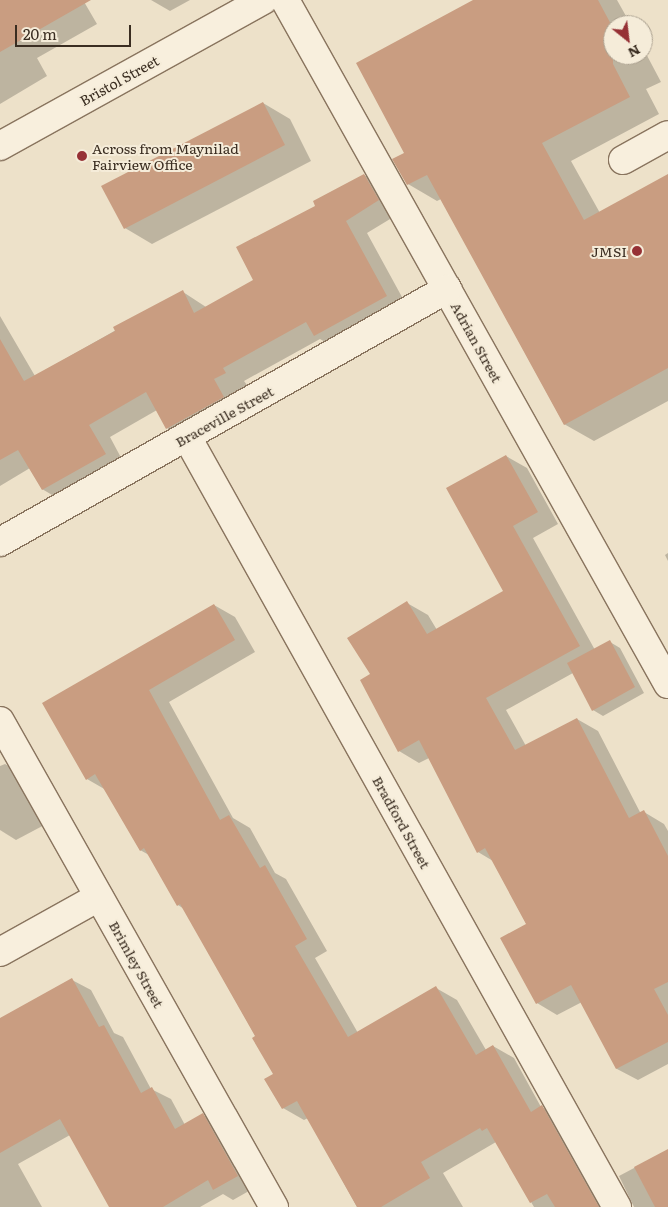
<!DOCTYPE html>
<html>
<head>
<meta charset="utf-8">
<style>
  body { margin:0 }
  #map { position:relative; width:668px; height:1207px; overflow:hidden; background:#ede1c9; font-family:Literata,serif }
  div>[style] { position:absolute }
  [style*='--x'] { left:calc(var(--x)*1px); top:calc(var(--y)*1px); width:calc(var(--w)*1px); rotate:calc(var(--a)*1deg) }
  .shadow>* { inset:0; background:#0003 }
  .building>* { inset:0; background:#c99d81 }
  .roads { filter:drop-shadow(1px 0 #89745e) drop-shadow(-1px 0 #89745e) drop-shadow(0 1px #89745e) drop-shadow(0 -1px #89745e) }
  .minor>* { height:28px; margin:-14px; padding:0 14px; transform-origin:14px; border-radius:14px; background:#f8efdd }
  .dots>* { width:14px; height:14px; translate:-50% -50%; box-sizing:border-box; border:2px solid #f5ecd9; border-radius:50% }
  span { translate:-50% -50%; white-space:nowrap; text-align:center; line-height:1.15; -webkit-text-stroke:4px #f5ecd9; paint-order:stroke }
  .street-label { font-size:14px; color:#3a2d21 }
  .poi-label { font-size:14px; color:#3a2d21 }
  .left { translate:0 -50%; text-align:left }
  .right { translate:-100% -50%; text-align:right }
  .north { position:absolute; left:603px; top:15px; width:50px; height:50px; box-sizing:border-box; background:#f5ecd9; border:1px solid #aaa08f; border-radius:50%; rotate:151deg; font-size:14px; font-weight:700; line-height:20px; text-align:center; color:#3a2d21 }
  .north::after { content:''; display:block; margin:auto; width:18px; height:22px; background:#963135; clip-path:polygon(50% 0,100% 100%,50% 72%,0 100%) }
  .scale { position:absolute; left:15px; top:25px; width:116px; height:22px; box-sizing:border-box; border:2px solid #3a2d21; border-top:0; padding-left:6px; font-size:15px; line-height:18px; white-space:nowrap; color:#3a2d21; -webkit-text-stroke:4px #f5ecd9; paint-order:stroke }
</style>
</head>
<body>
<div id="map">
  <div class="shadow">
    <i style="clip-path:polygon(0 0,83px 0,97px 24px,37px 58px,47px 76px,0 104px)"></i>
    <i style="clip-path:polygon(151px 0,190px 0,170px 11px)"></i>
    <i style="clip-path:polygon(476px 0,617px 0,631px 25px,613px 25px,613px 55px,643px 55px,643px 48px,661px 82px,646px 89px,659px 114px,571px 161px,600px 213px,668px 175px,668px 401px,594px 441px,564px 424px,441px 199px,437px 201px,408px 184px,406px 154px)"></i>
    <i style="clip-path:polygon(263px 103px,290px 119px,311px 161px,152px 244px,125px 228px,103px 186px)"></i>
    <i style="clip-path:polygon(364px 175px,386px 188px,400px 213px,367px 233px,408px 308px,336px 348px,320px 339px,244px 381px,247px 385px,235px 392px,245px 410px,189px 441px,167px 428px,157px 410px,110px 437px,126px 467px,64px 502px,42px 489px,30px 468px,0 486px,0 316px,35px 376px,183px 292px,206px 307px,255px 281px,317px 206px)"></i>
    <i style="clip-path:polygon(506px 456px,527px 468px,558px 524px,533px 538px,595px 650px,610px 642px,620px 648px,644px 693px,603px 716px,593px 710px,573px 673px,506px 710px,526px 746px,577px 719px,598px 731px,641px 814px,644px 812px,664px 824px,668px 831px,668px 1064px,638px 1080px,617px 1069px,582px 1002px,557px 1015px,537px 1003px,527px 925px,493px 861px,478px 852px,429px 758px,419px 763px,399px 751px,372px 675px,407px 603px,428px 615px,437px 630px,505px 591px)"></i>
    <i style="clip-path:polygon(668px 553px,668px 561px,665px 555px)"></i>
    <i style="clip-path:polygon(214px 605px,235px 617px,255px 652px,169px 702px,233px 818px,250px 828px,275px 873px,286px 879px,327px 951px,315px 958px,358px 1033px,436px 988px,457px 1000px,486px 1050px,493px 1046px,514px 1058px,541px 1107px,563px 1119px,612px 1207px,534px 1207px,496px 1142px,443px 1173px,463px 1207px,357px 1207px,308px 1118px,304px 1120px,283px 1108px,274px 1074px,256px 1037px,184px 909px,178px 905px,149px 855px,140px 850px,106px 790px,87px 779px,44px 703px)"></i>
    <i style="clip-path:polygon(5px 764px,25px 775px,50px 822px,16px 840px,0 830px,0 766px)"></i>
    <i style="clip-path:polygon(72px 980px,91px 990px,114px 1033px,123px 1037px,151px 1089px,171px 1099px,185px 1125px,203px 1115px,222px 1126px,256px 1187px,233px 1200px,223px 1194px,200px 1207px,111px 1207px,70px 1135px,18px 1164px,42px 1207px,0 1207px,0 1071px)"></i>
    <i style="clip-path:polygon(668px 1150px,668px 1207px,634px 1207px,619px 1176px)"></i>
  </div>
  <div class="building">
    <i style="clip-path:polygon(0 0,91px 0,0 52px)"></i>
    <i style="clip-path:polygon(473px 0,598px 0,613px 28px,613px 64px,630px 97px,542px 143px,584px 220px,668px 174px,668px 368px,564px 425px,427px 175px,407px 185px,392px 159px,404px 153px,356px 63px)"></i>
    <i style="clip-path:polygon(263px 102px,285px 145px,124px 229px,101px 186px)"></i>
    <i style="clip-path:polygon(364px 174px,379px 200px,346px 221px,387px 296px,314px 336px,306px 322px,223px 368px,226px 373px,214px 379px,224px 397px,166px 429px,146px 392px,89px 425px,106px 454px,42px 490px,18px 450px,0 460px,0 339px,24px 381px,115px 331px,113px 327px,183px 290px,194px 313px,253px 280px,236px 247px,315px 206px,313px 201px)"></i>
    <i style="clip-path:polygon(506px 455px,538px 512px,513px 526px,580px 646px,486px 698px,515px 750px,577px 718px,629px 818px,644px 810px,668px 856px,668px 982px,654px 989px,668px 1015px,668px 1042px,616px 1069px,571px 985px,536px 1004px,500px 938px,526px 924px,485px 848px,477px 853px,419px 740px,398px 752px,360px 680px,370px 674px,347px 638px,407px 601px,427px 634px,503px 591px,446px 488px)"></i>
    <i style="clip-path:polygon(214px 604px,235px 640px,149px 690px,220px 820px,229px 815px,260px 868px,265px 865px,307px 939px,295px 946px,348px 1037px,436px 986px,476px 1055px,493px 1045px,531px 1112px,542px 1105px,599px 1207px,555px 1207px,547px 1194px,530px 1203px,487px 1128px,482px 1131px,480px 1128px,421px 1162px,430px 1178px,381px 1207px,357px 1207px,297px 1101px,282px 1109px,264px 1079px,273px 1074px,252px 1038px,255px 1036px,180px 904px,177px 906px,144px 848px,140px 851px,95px 774px,86px 780px,42px 703px)"></i>
    <i style="clip-path:polygon(610px 640px,635px 687px,592px 711px,567px 663px)"></i>
    <i style="clip-path:polygon(72px 978px,99px 1027px,104px 1025px,141px 1093px,152px 1087px,175px 1129px,203px 1113px,238px 1176px,213px 1190px,208px 1180px,163px 1207px,109px 1207px,60px 1119px,0 1153px,0 1018px)"></i>
    <i style="clip-path:polygon(668px 1149px,668px 1207px,655px 1207px,634px 1167px)"></i>
  </div>
  <div class="roads">
    <div class="minor">
      <i style="--x:285;--y:0;--w:784;--a:60.75"></i>
      <i style="--x:0;--y:146;--w:301;--a:-29"></i>
      <i style="--x:623;--y:160;--w:51;--a:-29.1"></i>
      <i style="--x:187;--y:437;--w:882;--a:60.82"></i>
      <i style="--x:0;--y:542;--w:514;--a:-29.51"></i>
      <i style="--x:0;--y:721;--w:558;--a:60.59"></i>
      <i style="--x:0;--y:952;--w:113;--a:-29.1"></i>
    </div>
  </div>
  <div class="dots">
    <i style="left:82px;top:156px;background:#963135"></i>
    <i style="left:637px;top:251px;background:#963135"></i>
  </div>
  <div class="street-label">
    <span style="left:119px;top:80px;rotate:-29deg">Bristol Street</span>
    <span style="left:477px;top:342px;rotate:61deg">Adrian Street</span>
    <span style="left:224px;top:416px;rotate:-29deg">Braceville Street</span>
    <span style="left:402px;top:822px;rotate:61deg">Bradford Street</span>
    <span style="left:137px;top:964px;rotate:61deg">Brimley Street</span>
  </div>
  <div class="poi-label">
    <span class="left" style="left:92px;top:156px">Across from Maynilad<br>Fairview Office</span>
    <span class="right" style="left:627px;top:251px">JMSI</span>
  </div>
  <div class="north">N</div>
  <div class="scale">20 m</div>
</div>
</body>
</html>
